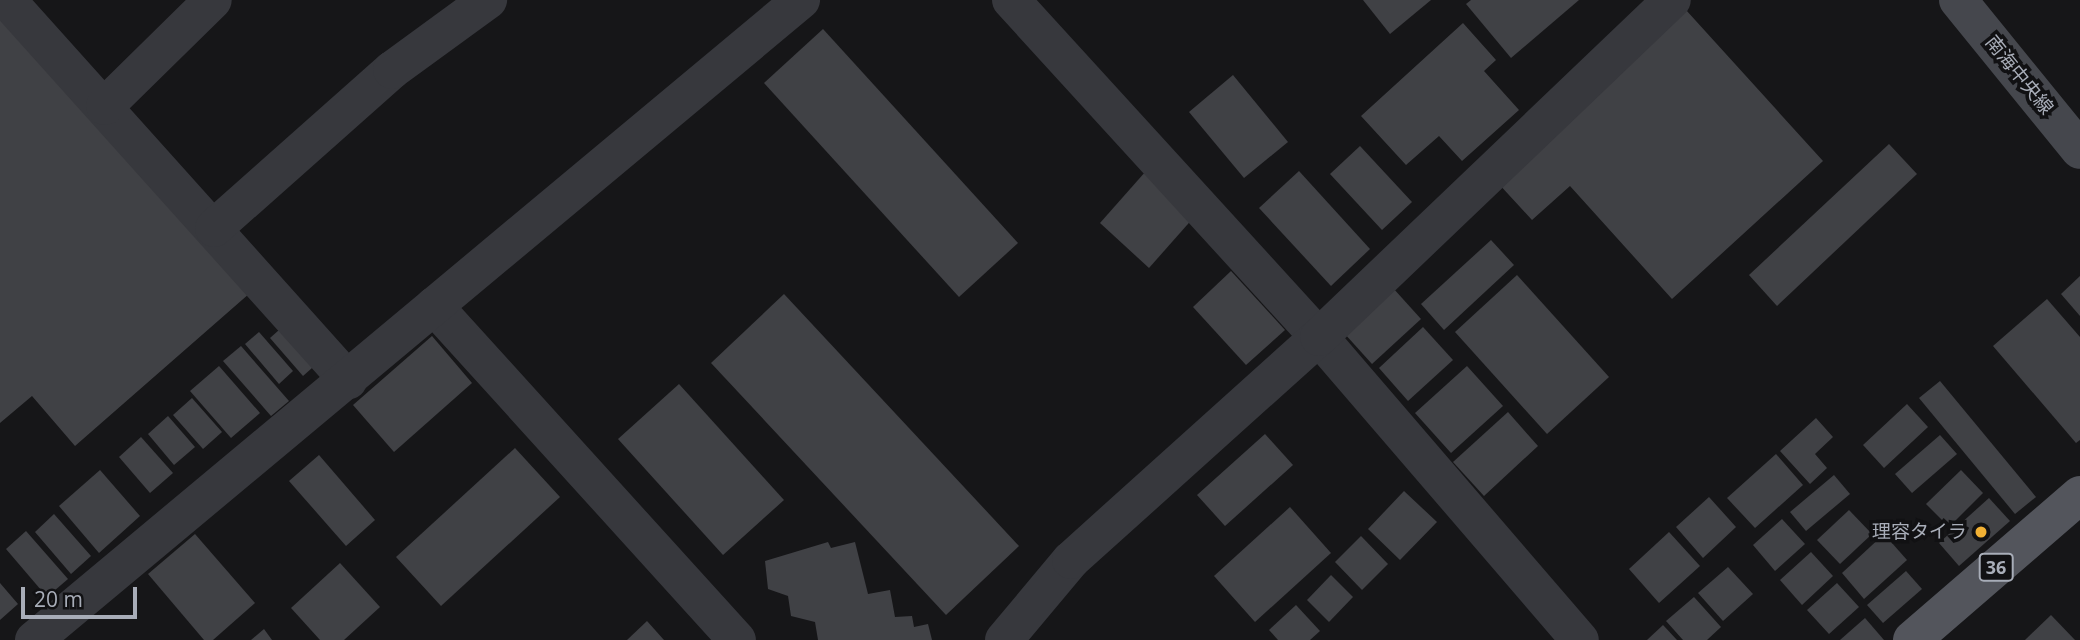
<!DOCTYPE html>
<html>
<head>
<meta charset="utf-8">
<style>
  body { margin:0 }
  #map { position:relative; width:2080px; height:640px; overflow:hidden; background:#161618; font-family:"Open Sans","Noto Sans JP",sans-serif }
  div>[style] { position:absolute }
  [style*='--x'] { left:calc(var(--x)*1px); top:calc(var(--y)*1px); width:calc(var(--w)*1px); rotate:calc(var(--a)*1deg) }
  .building>* { inset:0; background:#404145 }
  .street>* { height:38px; margin:-19px; padding:0 19px; transform-origin:19px; border-radius:19px; background:#37383d }
  .secondary>* { height:38px; margin:-19px; padding:0 19px; transform-origin:19px; border-radius:19px; background:#45474d }
  .primary>* { height:38px; margin:-19px; padding:0 19px; transform-origin:19px; border-radius:19px; background:#53555c }
  .dots>* { width:19px; height:19px; translate:-50% -50%; box-sizing:border-box; border:4px solid #111113; border-radius:50% }
  span { translate:-50% -50%; white-space:nowrap; text-align:center; line-height:1.15; -webkit-text-stroke:7px #111113; paint-order:stroke }
  .shield-label span { padding:2px 5px; background:#111113; border:2px solid; border-radius:5px; -webkit-text-stroke-width:0 }
  .shield-label { font-size:18px; color:#a8adb8; font-weight:700 }
  .street-label { font-size:19px; color:#a8adb8 }
  .poi-label { font-size:19px; color:#a8adb8 }
  .right { translate:-100% -50%; text-align:right }
  .scale { position:absolute; left:21px; top:587px; width:116px; height:32px; box-sizing:border-box; border:4px solid #a8adb8; border-top:0; padding-left:9px; font-size:21px; line-height:24px; white-space:nowrap; color:#a8adb8; -webkit-text-stroke:5px #111113; paint-order:stroke }
</style>
</head>
<body>
<div id="map">
  <div class="building">
    <i style="clip-path:polygon(1363px 0,1431px 0,1390px 34px)"></i>
    <i style="clip-path:polygon(1471px 0,1579px 0,1511px 58px,1466px 4px)"></i>
    <i style="clip-path:polygon(0 2px,250px 293px,75px 446px,32px 396px,0 423px)"></i>
    <i style="clip-path:polygon(1686px 10px,1823px 161px,1672px 299px,1570px 186px,1532px 220px,1497px 182px)"></i>
    <i style="clip-path:polygon(1463px 23px,1496px 60px,1484px 71px,1519px 110px,1462px 161px,1439px 136px,1406px 165px,1361px 116px)"></i>
    <i style="clip-path:polygon(823px 29px,1018px 243px,959px 297px,764px 83px)"></i>
    <i style="clip-path:polygon(1233px 75px,1288px 142px,1244px 178px,1189px 112px)"></i>
    <i style="clip-path:polygon(1889px 144px,1917px 174px,1777px 306px,1749px 275px)"></i>
    <i style="clip-path:polygon(1360px 146px,1412px 202px,1382px 230px,1330px 174px)"></i>
    <i style="clip-path:polygon(1146px 171px,1195px 216px,1149px 268px,1100px 223px)"></i>
    <i style="clip-path:polygon(1299px 171px,1370px 249px,1331px 286px,1259px 208px)"></i>
    <i style="clip-path:polygon(1491px 240px,1514px 265px,1444px 330px,1421px 304px)"></i>
    <i style="clip-path:polygon(1231px 271px,1285px 330px,1246px 365px,1193px 307px)"></i>
    <i style="clip-path:polygon(1517px 275px,1609px 377px,1547px 434px,1455px 332px)"></i>
    <i style="clip-path:polygon(2080px 276px,2080px 316px,2061px 294px)"></i>
    <i style="clip-path:polygon(1393px 288px,1421px 319px,1372px 364px,1344px 333px)"></i>
    <i style="clip-path:polygon(784px 294px,1019px 546px,946px 615px,711px 363px)"></i>
    <i style="clip-path:polygon(2047px 299px,2080px 337px,2080px 440px,2076px 443px,1993px 346px)"></i>
    <i style="clip-path:polygon(288px 322px,321px 360px,303px 376px,270px 338px)"></i>
    <i style="clip-path:polygon(1423px 327px,1453px 360px,1408px 401px,1379px 368px)"></i>
    <i style="clip-path:polygon(259px 332px,293px 371px,279px 384px,245px 344px)"></i>
    <i style="clip-path:polygon(432px 336px,472px 383px,394px 452px,353px 405px)"></i>
    <i style="clip-path:polygon(241px 346px,289px 401px,271px 416px,223px 361px)"></i>
    <i style="clip-path:polygon(219px 366px,260px 413px,231px 438px,190px 391px)"></i>
    <i style="clip-path:polygon(1467px 366px,1503px 406px,1451px 453px,1415px 413px)"></i>
    <i style="clip-path:polygon(1940px 381px,2036px 497px,2015px 514px,1919px 398px)"></i>
    <i style="clip-path:polygon(679px 384px,784px 500px,723px 555px,618px 439px)"></i>
    <i style="clip-path:polygon(192px 398px,222px 432px,203px 449px,173px 415px)"></i>
    <i style="clip-path:polygon(1907px 404px,1928px 427px,1884px 468px,1863px 445px)"></i>
    <i style="clip-path:polygon(1508px 412px,1538px 446px,1484px 496px,1453px 462px)"></i>
    <i style="clip-path:polygon(168px 416px,195px 447px,174px 465px,148px 434px)"></i>
    <i style="clip-path:polygon(1816px 418px,1833px 437px,1815px 454px,1827px 468px,1810px 484px,1780px 451px)"></i>
    <i style="clip-path:polygon(1265px 434px,1293px 465px,1225px 526px,1197px 495px)"></i>
    <i style="clip-path:polygon(1940px 435px,1957px 454px,1912px 493px,1895px 474px)"></i>
    <i style="clip-path:polygon(141px 437px,173px 473px,150px 493px,119px 457px)"></i>
    <i style="clip-path:polygon(515px 448px,560px 497px,441px 606px,396px 557px)"></i>
    <i style="clip-path:polygon(1776px 454px,1803px 485px,1755px 528px,1727px 498px)"></i>
    <i style="clip-path:polygon(319px 455px,375px 520px,346px 546px,289px 481px)"></i>
    <i style="clip-path:polygon(100px 470px,140px 516px,99px 553px,59px 506px)"></i>
    <i style="clip-path:polygon(1961px 470px,1983px 493px,1949px 527px,1926px 504px)"></i>
    <i style="clip-path:polygon(1834px 475px,1850px 494px,1806px 531px,1790px 512px)"></i>
    <i style="clip-path:polygon(1404px 491px,1437px 522px,1400px 560px,1368px 529px)"></i>
    <i style="clip-path:polygon(1709px 497px,1736px 527px,1703px 558px,1676px 527px)"></i>
    <i style="clip-path:polygon(1989px 498px,2010px 521px,1959px 566px,1939px 543px)"></i>
    <i style="clip-path:polygon(1290px 507px,1331px 553px,1255px 622px,1214px 576px)"></i>
    <i style="clip-path:polygon(1849px 510px,1872px 534px,1840px 564px,1817px 540px)"></i>
    <i style="clip-path:polygon(54px 514px,91px 556px,71px 574px,35px 532px)"></i>
    <i style="clip-path:polygon(1782px 519px,1805px 544px,1775px 571px,1753px 545px)"></i>
    <i style="clip-path:polygon(26px 531px,68px 579px,47px 597px,6px 549px)"></i>
    <i style="clip-path:polygon(1669px 532px,1700px 566px,1659px 603px,1629px 569px)"></i>
    <i style="clip-path:polygon(195px 534px,255px 603px,213px 640px,204px 640px,148px 574px)"></i>
    <i style="clip-path:polygon(1884px 534px,1907px 560px,1864px 599px,1842px 573px)"></i>
    <i style="clip-path:polygon(1361px 536px,1388px 564px,1362px 590px,1335px 562px)"></i>
    <i style="clip-path:polygon(828px 542px,831px 548px,855px 542px,868px 594px,890px 590px,895px 617px,912px 616px,914px 627px,928px 624px,932px 640px,818px 640px,815px 622px,791px 616px,788px 596px,768px 589px,765px 561px)"></i>
    <i style="clip-path:polygon(1811px 552px,1833px 576px,1802px 605px,1780px 580px)"></i>
    <i style="clip-path:polygon(340px 563px,380px 607px,344px 640px,320px 640px,291px 608px)"></i>
    <i style="clip-path:polygon(1728px 567px,1753px 594px,1723px 621px,1698px 593px)"></i>
    <i style="clip-path:polygon(1906px 571px,1922px 589px,1883px 623px,1867px 605px)"></i>
    <i style="clip-path:polygon(1331px 575px,1353px 597px,1329px 622px,1307px 600px)"></i>
    <i style="clip-path:polygon(0 583px,18px 604px,0 620px)"></i>
    <i style="clip-path:polygon(1837px 583px,1859px 607px,1829px 634px,1807px 610px)"></i>
    <i style="clip-path:polygon(1694px 597px,1721px 627px,1707px 640px,1683px 640px,1666px 621px)"></i>
    <i style="clip-path:polygon(1296px 605px,1320px 631px,1310px 640px,1278px 640px,1269px 630px)"></i>
    <i style="clip-path:polygon(2051px 615px,2075px 640px,2025px 640px)"></i>
    <i style="clip-path:polygon(1865px 618px,1884px 640px,1840px 640px)"></i>
    <i style="clip-path:polygon(647px 621px,664px 640px,627px 640px)"></i>
    <i style="clip-path:polygon(1663px 625px,1677px 640px,1647px 640px)"></i>
    <i style="clip-path:polygon(264px 629px,272px 640px,251px 640px)"></i>
  </div>
  <div class="street">
    <i style="--x:7;--y:0;--w:511;--a:48.1"></i>
    <i style="--x:1011;--y:0;--w:457;--a:47.6"></i>
    <i style="--x:1319;--y:337;--w:400;--a:49.3"></i>
    <i style="--x:105;--y:106;--w:151;--a:-44.5"></i>
    <i style="--x:214;--y:228;--w:238;--a:-41.6"></i>
    <i style="--x:392;--y:70;--w:119;--a:-36.1"></i>
    <i style="--x:434;--y:306;--w:451;--a:47.8"></i>
    <i style="--x:34;--y:640;--w:999;--a:-39.84"></i>
    <i style="--x:1004;--y:640;--w:104;--a:-50.1"></i>
    <i style="--x:1071;--y:560;--w:334;--a:-42"></i>
    <i style="--x:1319;--y:337;--w:488;--a:-43.7"></i>
  </div>
  <div class="secondary">
    <i style="--x:1958;--y:0;--w:193;--a:50.9"></i>
  </div>
  <div class="primary">
    <i style="--x:1912;--y:640;--w:222;--a:-40.8"></i>
  </div>
  <div class="dots">
    <i style="left:1981px;top:532px;background:#f2b134"></i>
  </div>
  <div class="shield-label">
    <span style="left:1996px;top:567px">36</span>
  </div>
  <div class="street-label">
    <span style="left:2019px;top:75px;rotate:51deg">南海中央線</span>
  </div>
  <div class="poi-label">
    <span class="right" style="left:1967px;top:532px">理容タイラ</span>
  </div>
  <div class="scale">20 m</div>
</div>
</body>
</html>
